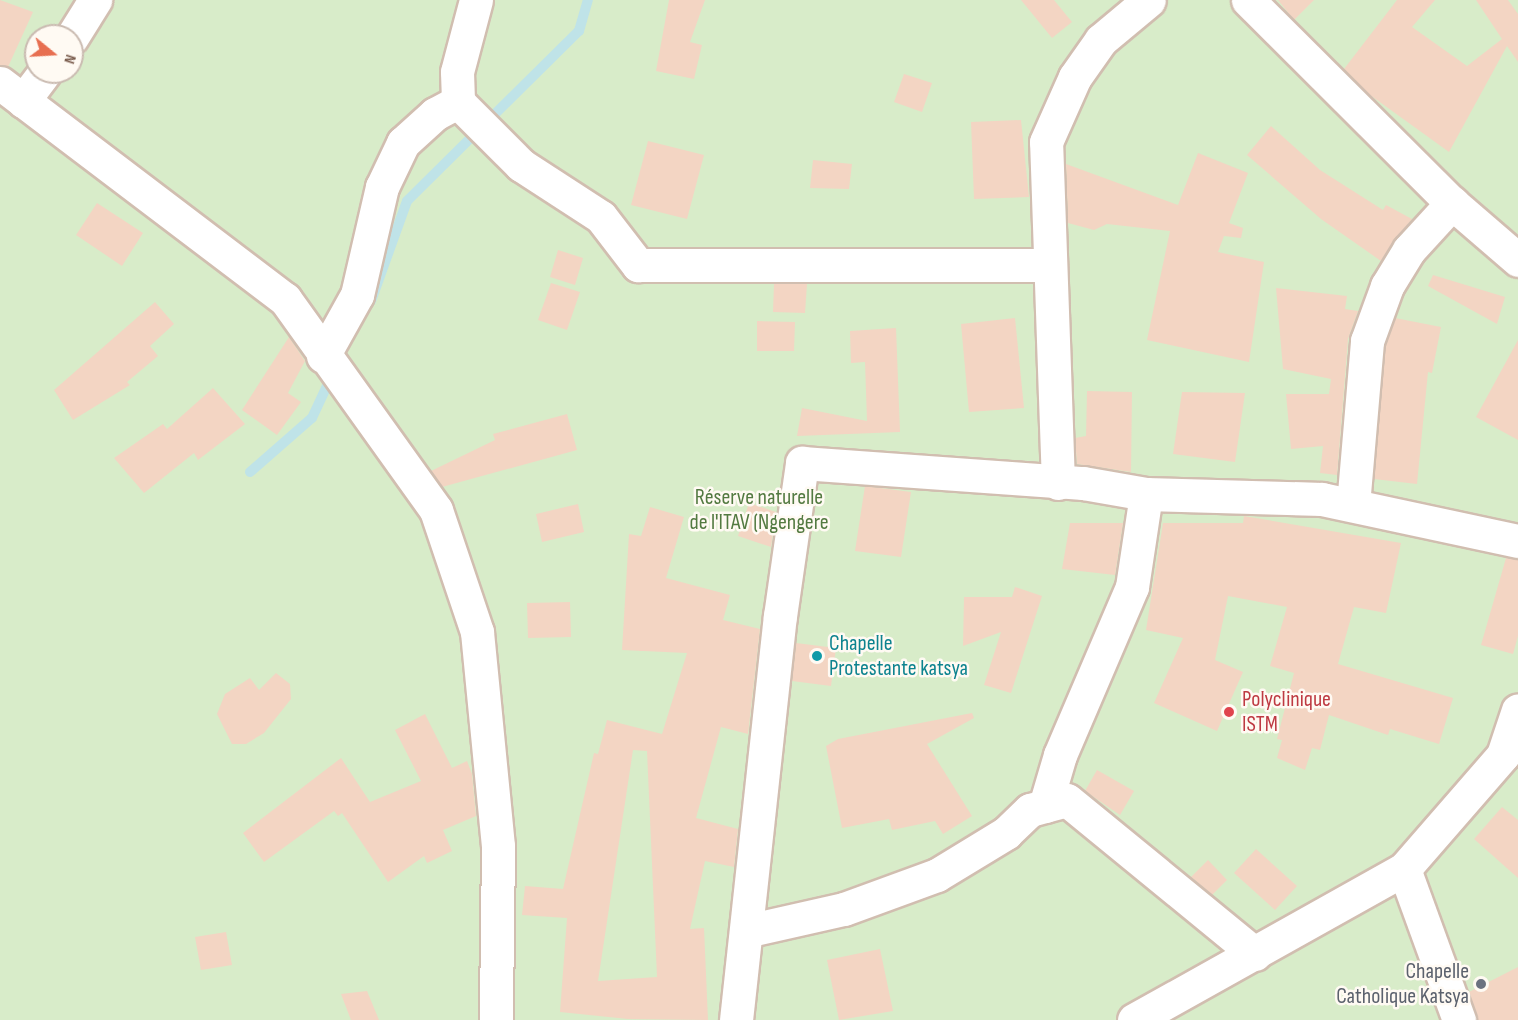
<!DOCTYPE html>
<html>
<head>
<meta charset="utf-8">
<style>
  body { margin:0 }
  #map { position:relative; width:1518px; height:1020px; overflow:hidden; background:#fdf6ec; font-family:"Sofia Sans Condensed",sans-serif }
  div>[style] { position:absolute }
  [style*='--x'] { left:calc(var(--x)*1px); top:calc(var(--y)*1px); width:calc(var(--w)*1px); rotate:calc(var(--a)*1deg) }
  .green>* { inset:0; background:#d8ecc9 }
  .stream>* { height:10px; margin:-5px; padding:0 5px; transform-origin:5px; border-radius:5px; background:#bfe3e8 }
  .building>* { inset:0; background:#f3d5c3 }
  .roads { filter:drop-shadow(2px 0 #d1beb0) drop-shadow(-2px 0 #d1beb0) drop-shadow(0 2px #d1beb0) drop-shadow(0 -2px #d1beb0) }
  .street>* { height:33px; margin:-16.5px; padding:0 16.5px; transform-origin:16.5px; border-radius:16.5px; background:#fff }
  .dots>* { width:16px; height:16px; translate:-50% -50%; box-sizing:border-box; border:3px solid #fffaf3; border-radius:50% }
  span { translate:-50% -50%; white-space:nowrap; text-align:center; line-height:1.15; -webkit-text-stroke:5px #fffaf3; paint-order:stroke }
  .park-label { font-size:22px; color:#537a41 }
  .culture-label { font-size:22px; color:#0d838f }
  .left { translate:0 -50%; text-align:left }
  .health-label { font-size:22px; color:#be3a42 }
  .worship-label { font-size:22px; color:#5b616d }
  .right { translate:-100% -50%; text-align:right }
  .north { position:absolute; left:24px; top:24px; width:60px; height:60px; box-sizing:border-box; background:#fffaf3; border:2px solid #cabbb1; border-radius:50%; rotate:108deg; font-size:16px; font-weight:700; line-height:24px; text-align:center; color:#7a5c4d }
  .north::after { content:''; display:block; margin:auto; width:21px; height:27px; background:#e76f51; clip-path:polygon(50% 0,100% 100%,50% 72%,0 100%) }
</style>
</head>
<body>
<div id="map">
  <div class="green">
    <i style="clip-path:polygon(evenodd,0 0,1518px 0,1518px 1020px,0 1020px,0 0,36px 36px,72px 36px,72px 72px,36px 72px,36px 36px)"></i>
  </div>
  <div class="stream">
    <i style="--x:371;--y:301;--w:106;--a:-70.2"></i>
    <i style="--x:407;--y:201;--w:242;--a:-44.7"></i>
    <i style="--x:579;--y:31;--w:32;--a:-74"></i>
    <i style="--x:250;--y:472;--w:82;--a:-41.1"></i>
    <i style="--x:312;--y:418;--w:50;--a:-65"></i>
  </div>
  <div class="building">
    <i style="clip-path:polygon(0 0,33px 12px,8px 67px,0 65px)"></i>
    <i style="clip-path:polygon(669px 0,705px 0,690px 42px,702px 45px,694px 79px,656px 71px)"></i>
    <i style="clip-path:polygon(1021px 0,1054px 0,1072px 22px,1052px 38px)"></i>
    <i style="clip-path:polygon(1278px 0,1314px 0,1294px 20px)"></i>
    <i style="clip-path:polygon(1397px 0,1435px 0,1412px 27px,1467px 66px,1502px 39px,1476px 0,1508px 0,1518px 14px,1518px 62px,1507px 46px,1449px 152px,1370px 95px,1344px 69px)"></i>
    <i style="clip-path:polygon(904px 74px,932px 83px,922px 112px,894px 102px)"></i>
    <i style="clip-path:polygon(1021px 120px,1029px 197px,974px 199px,971px 122px)"></i>
    <i style="clip-path:polygon(1271px 126px,1320px 170px,1383px 210px,1386px 205px,1412px 219px,1381px 261px,1321px 219px,1247px 155px)"></i>
    <i style="clip-path:polygon(648px 141px,704px 155px,687px 219px,631px 205px)"></i>
    <i style="clip-path:polygon(1198px 153px,1248px 173px,1229px 223px,1243px 228px,1241px 238px,1224px 236px,1218px 252px,1264px 262px,1249px 362px,1147px 340px,1170px 231px,1107px 224px,1094px 230px,1068px 223px,1066px 164px,1178px 205px)"></i>
    <i style="clip-path:polygon(813px 160px,852px 164px,849px 189px,810px 188px)"></i>
    <i style="clip-path:polygon(97px 203px,143px 233px,122px 266px,76px 235px)"></i>
    <i style="clip-path:polygon(558px 250px,583px 258px,575px 285px,550px 277px)"></i>
    <i style="clip-path:polygon(1433px 275px,1505px 297px,1497px 324px,1428px 286px)"></i>
    <i style="clip-path:polygon(551px 283px,580px 292px,567px 330px,538px 320px)"></i>
    <i style="clip-path:polygon(774px 284px,807px 284px,805px 313px,773px 312px)"></i>
    <i style="clip-path:polygon(1276px 288px,1347px 296px,1345px 309px,1358px 311px,1348px 339px,1337px 475px,1320px 473px,1323px 446px,1291px 449px,1286px 394px,1329px 394px,1331px 379px,1283px 369px)"></i>
    <i style="clip-path:polygon(155px 302px,174px 324px,150px 346px,158px 356px,127px 382px,130px 385px,73px 420px,54px 390px)"></i>
    <i style="clip-path:polygon(1015px 318px,1024px 408px,969px 412px,961px 324px)"></i>
    <i style="clip-path:polygon(1395px 318px,1441px 327px,1432px 373px,1428px 372px,1417px 484px,1374px 479px,1385px 345px)"></i>
    <i style="clip-path:polygon(757px 321px,795px 322px,794px 351px,757px 351px)"></i>
    <i style="clip-path:polygon(896px 328px,900px 432px,797px 436px,802px 408px,867px 421px,865px 362px,851px 363px,850px 331px)"></i>
    <i style="clip-path:polygon(289px 337px,305px 361px,288px 393px,301px 402px,277px 435px,242px 410px)"></i>
    <i style="clip-path:polygon(1518px 340px,1518px 440px,1476px 417px)"></i>
    <i style="clip-path:polygon(213px 388px,245px 424px,198px 460px,194px 453px,144px 493px,114px 458px,163px 424px,167px 429px)"></i>
    <i style="clip-path:polygon(1087px 391px,1132px 392px,1131px 472px,1077px 464px,1075px 438px,1086px 436px)"></i>
    <i style="clip-path:polygon(1182px 392px,1245px 393px,1235px 462px,1173px 454px)"></i>
    <i style="clip-path:polygon(567px 414px,577px 450px,442px 487px,431px 471px,495px 440px,493px 434px)"></i>
    <i style="clip-path:polygon(865px 486px,911px 492px,901px 557px,855px 551px)"></i>
    <i style="clip-path:polygon(749px 503px,776px 512px,771px 547px,738px 536px)"></i>
    <i style="clip-path:polygon(578px 504px,584px 532px,542px 542px,536px 514px)"></i>
    <i style="clip-path:polygon(evenodd,650px 507px,684px 517px,666px 578px,730px 595px,723px 620px,760px 629px,748px 734px,721px 727px,696px 818px,738px 829px,734px 867px,705px 861px,690px 929px,704px 928px,708px 1020px,628px 1019px,560px 1012px,567px 918px,522px 915px,525px 886px,563px 889px,594px 753px,598px 754px,607px 720px,662px 734px,687px 653px,622px 650px,629px 534px,641px 536px,650px 507px,633px 750px,647px 751px,657px 977px,598px 981px,633px 750px)"></i>
    <i style="clip-path:polygon(1244px 516px,1401px 543px,1386px 613px,1354px 607px,1338px 664px,1453px 698px,1439px 744px,1390px 729px,1388px 735px,1329px 715px,1320px 750px,1312px 748px,1305px 770px,1277px 758px,1282px 740px,1277px 739px,1294px 673px,1270px 666px,1287px 607px,1228px 596px,1215px 660px,1243px 672px,1217px 731px,1154px 703px,1183px 638px,1146px 630px,1163px 523px,1243px 523px)"></i>
    <i style="clip-path:polygon(1070px 523px,1123px 523px,1115px 575px,1062px 569px)"></i>
    <i style="clip-path:polygon(1506px 558px,1518px 559px,1518px 636px,1513px 654px,1481px 645px)"></i>
    <i style="clip-path:polygon(1015px 587px,1042px 596px,1011px 693px,984px 685px,1001px 632px,963px 646px,964px 597px,1012px 597px)"></i>
    <i style="clip-path:polygon(570px 602px,571px 637px,528px 638px,527px 603px)"></i>
    <i style="clip-path:polygon(796px 643px,836px 648px,831px 686px,792px 681px)"></i>
    <i style="clip-path:polygon(276px 673px,290px 684px,291px 699px,264px 733px,246px 744px,232px 744px,217px 714px,225px 694px,250px 678px,259px 690px)"></i>
    <i style="clip-path:polygon(972px 713px,974px 718px,927px 744px,972px 816px,943px 834px,935px 821px,892px 830px,889px 819px,842px 828px,826px 746px,838px 739px)"></i>
    <i style="clip-path:polygon(425px 714px,452px 768px,467px 761px,472px 774px,476px 816px,443px 830px,452px 851px,427px 863px,424px 856px,388px 882px,342px 813px,338px 816px,334px 811px,264px 862px,243px 833px,341px 758px,370px 802px,421px 781px,395px 730px)"></i>
    <i style="clip-path:polygon(1097px 770px,1134px 791px,1120px 815px,1085px 791px)"></i>
    <i style="clip-path:polygon(1502px 807px,1518px 820px,1518px 878px,1474px 839px)"></i>
    <i style="clip-path:polygon(1256px 849px,1297px 886px,1275px 910px,1234px 873px)"></i>
    <i style="clip-path:polygon(1208px 860px,1227px 880px,1212px 895px,1191px 877px)"></i>
    <i style="clip-path:polygon(226px 932px,232px 965px,201px 970px,195px 937px)"></i>
    <i style="clip-path:polygon(880px 949px,893px 1011px,839px 1020px,827px 960px)"></i>
    <i style="clip-path:polygon(1518px 967px,1518px 1020px,1478px 1020px,1469px 992px)"></i>
    <i style="clip-path:polygon(367px 991px,379px 1020px,351px 1020px,341px 994px)"></i>
  </div>
  <div class="roads">
    <div class="street">
      <i style="--x:476;--y:0;--w:74;--a:104.8"></i>
      <i style="--x:457;--y:72;--w:30;--a:88"></i>
      <i style="--x:458;--y:102;--w:89;--a:45"></i>
      <i style="--x:521;--y:165;--w:95;--a:33"></i>
      <i style="--x:601;--y:217;--w:61;--a:52.4"></i>
      <i style="--x:638;--y:265;--w:410;--a:0"></i>
      <i style="--x:1248;--y:0;--w:288;--a:44.9"></i>
      <i style="--x:1452;--y:203;--w:87;--a:40.8"></i>
      <i style="--x:72;--y:37;--w:44;--a:-58.1"></i>
      <i style="--x:0;--y:83;--w:358;--a:37.2"></i>
      <i style="--x:285;--y:299;--w:259;--a:54.4"></i>
      <i style="--x:436;--y:510;--w:129;--a:71.4"></i>
      <i style="--x:477;--y:632;--w:215;--a:84.4"></i>
      <i style="--x:498;--y:846;--w:174;--a:90.7"></i>
      <i style="--x:23;--y:101;--w:36;--a:-53"></i>
      <i style="--x:323;--y:356;--w:70;--a:-60.9"></i>
      <i style="--x:357;--y:295;--w:111;--a:-77"></i>
      <i style="--x:382;--y:187;--w:49;--a:-64.5"></i>
      <i style="--x:403;--y:143;--w:43;--a:-42.2"></i>
      <i style="--x:435;--y:114;--w:26;--a:-28"></i>
      <i style="--x:1058;--y:483;--w:341;--a:-92"></i>
      <i style="--x:1046;--y:142;--w:71;--a:-66"></i>
      <i style="--x:1075;--y:77;--w:45;--a:-54.9"></i>
      <i style="--x:1101;--y:40;--w:62;--a:-39.8"></i>
      <i style="--x:1353;--y:505;--w:165;--a:-85.1"></i>
      <i style="--x:1367;--y:341;--w:59;--a:-70"></i>
      <i style="--x:1387;--y:286;--w:42;--a:-58.6"></i>
      <i style="--x:1409;--y:250;--w:64;--a:-47.5"></i>
      <i style="--x:1045;--y:806;--w:53;--a:-73.6"></i>
      <i style="--x:1060;--y:755;--w:183;--a:-66.8"></i>
      <i style="--x:1132;--y:587;--w:94;--a:-81.4"></i>
      <i style="--x:1404;--y:869;--w:161;--a:70"></i>
      <i style="--x:746;--y:931;--w:100;--a:-12.7"></i>
      <i style="--x:844;--y:909;--w:99;--a:-20.1"></i>
      <i style="--x:937;--y:875;--w:81;--a:-31.3"></i>
      <i style="--x:1006;--y:833;--w:33;--a:-44"></i>
      <i style="--x:1030;--y:810;--w:38;--a:-15"></i>
      <i style="--x:1067;--y:800;--w:243;--a:39.3"></i>
      <i style="--x:736;--y:1020;--w:406;--a:-83.8"></i>
      <i style="--x:780;--y:616;--w:155;--a:-81.8"></i>
      <i style="--x:802;--y:463;--w:282;--a:4.1"></i>
      <i style="--x:1083;--y:483;--w:64;--a:9.9"></i>
      <i style="--x:1146;--y:494;--w:176;--a:1.6"></i>
      <i style="--x:1322;--y:499;--w:200;--a:12.1"></i>
      <i style="--x:1134;--y:1020;--w:309;--a:-29.2"></i>
      <i style="--x:1404;--y:869;--w:151;--a:-49"></i>
      <i style="--x:1503;--y:755;--w:47;--a:-71.6"></i>
    </div>
  </div>
  <div class="dots">
    <i style="left:817px;top:656px;background:#0f9aa8"></i>
    <i style="left:1229px;top:712px;background:#e0444e"></i>
    <i style="left:1481px;top:984px;background:#6b7280"></i>
  </div>
  <div class="park-label">
    <span style="left:759px;top:510px">Réserve naturelle<br>de l'ITAV (Ngengere</span>
  </div>
  <div class="culture-label">
    <span class="left" style="left:829px;top:656px">Chapelle<br>Protestante katsya</span>
  </div>
  <div class="health-label">
    <span class="left" style="left:1242px;top:712px">Polyclinique<br>ISTM</span>
  </div>
  <div class="worship-label">
    <span class="right" style="left:1469px;top:984px">Chapelle<br>Catholique Katsya</span>
  </div>
  <div class="north">N</div>
</div>
</body>
</html>
